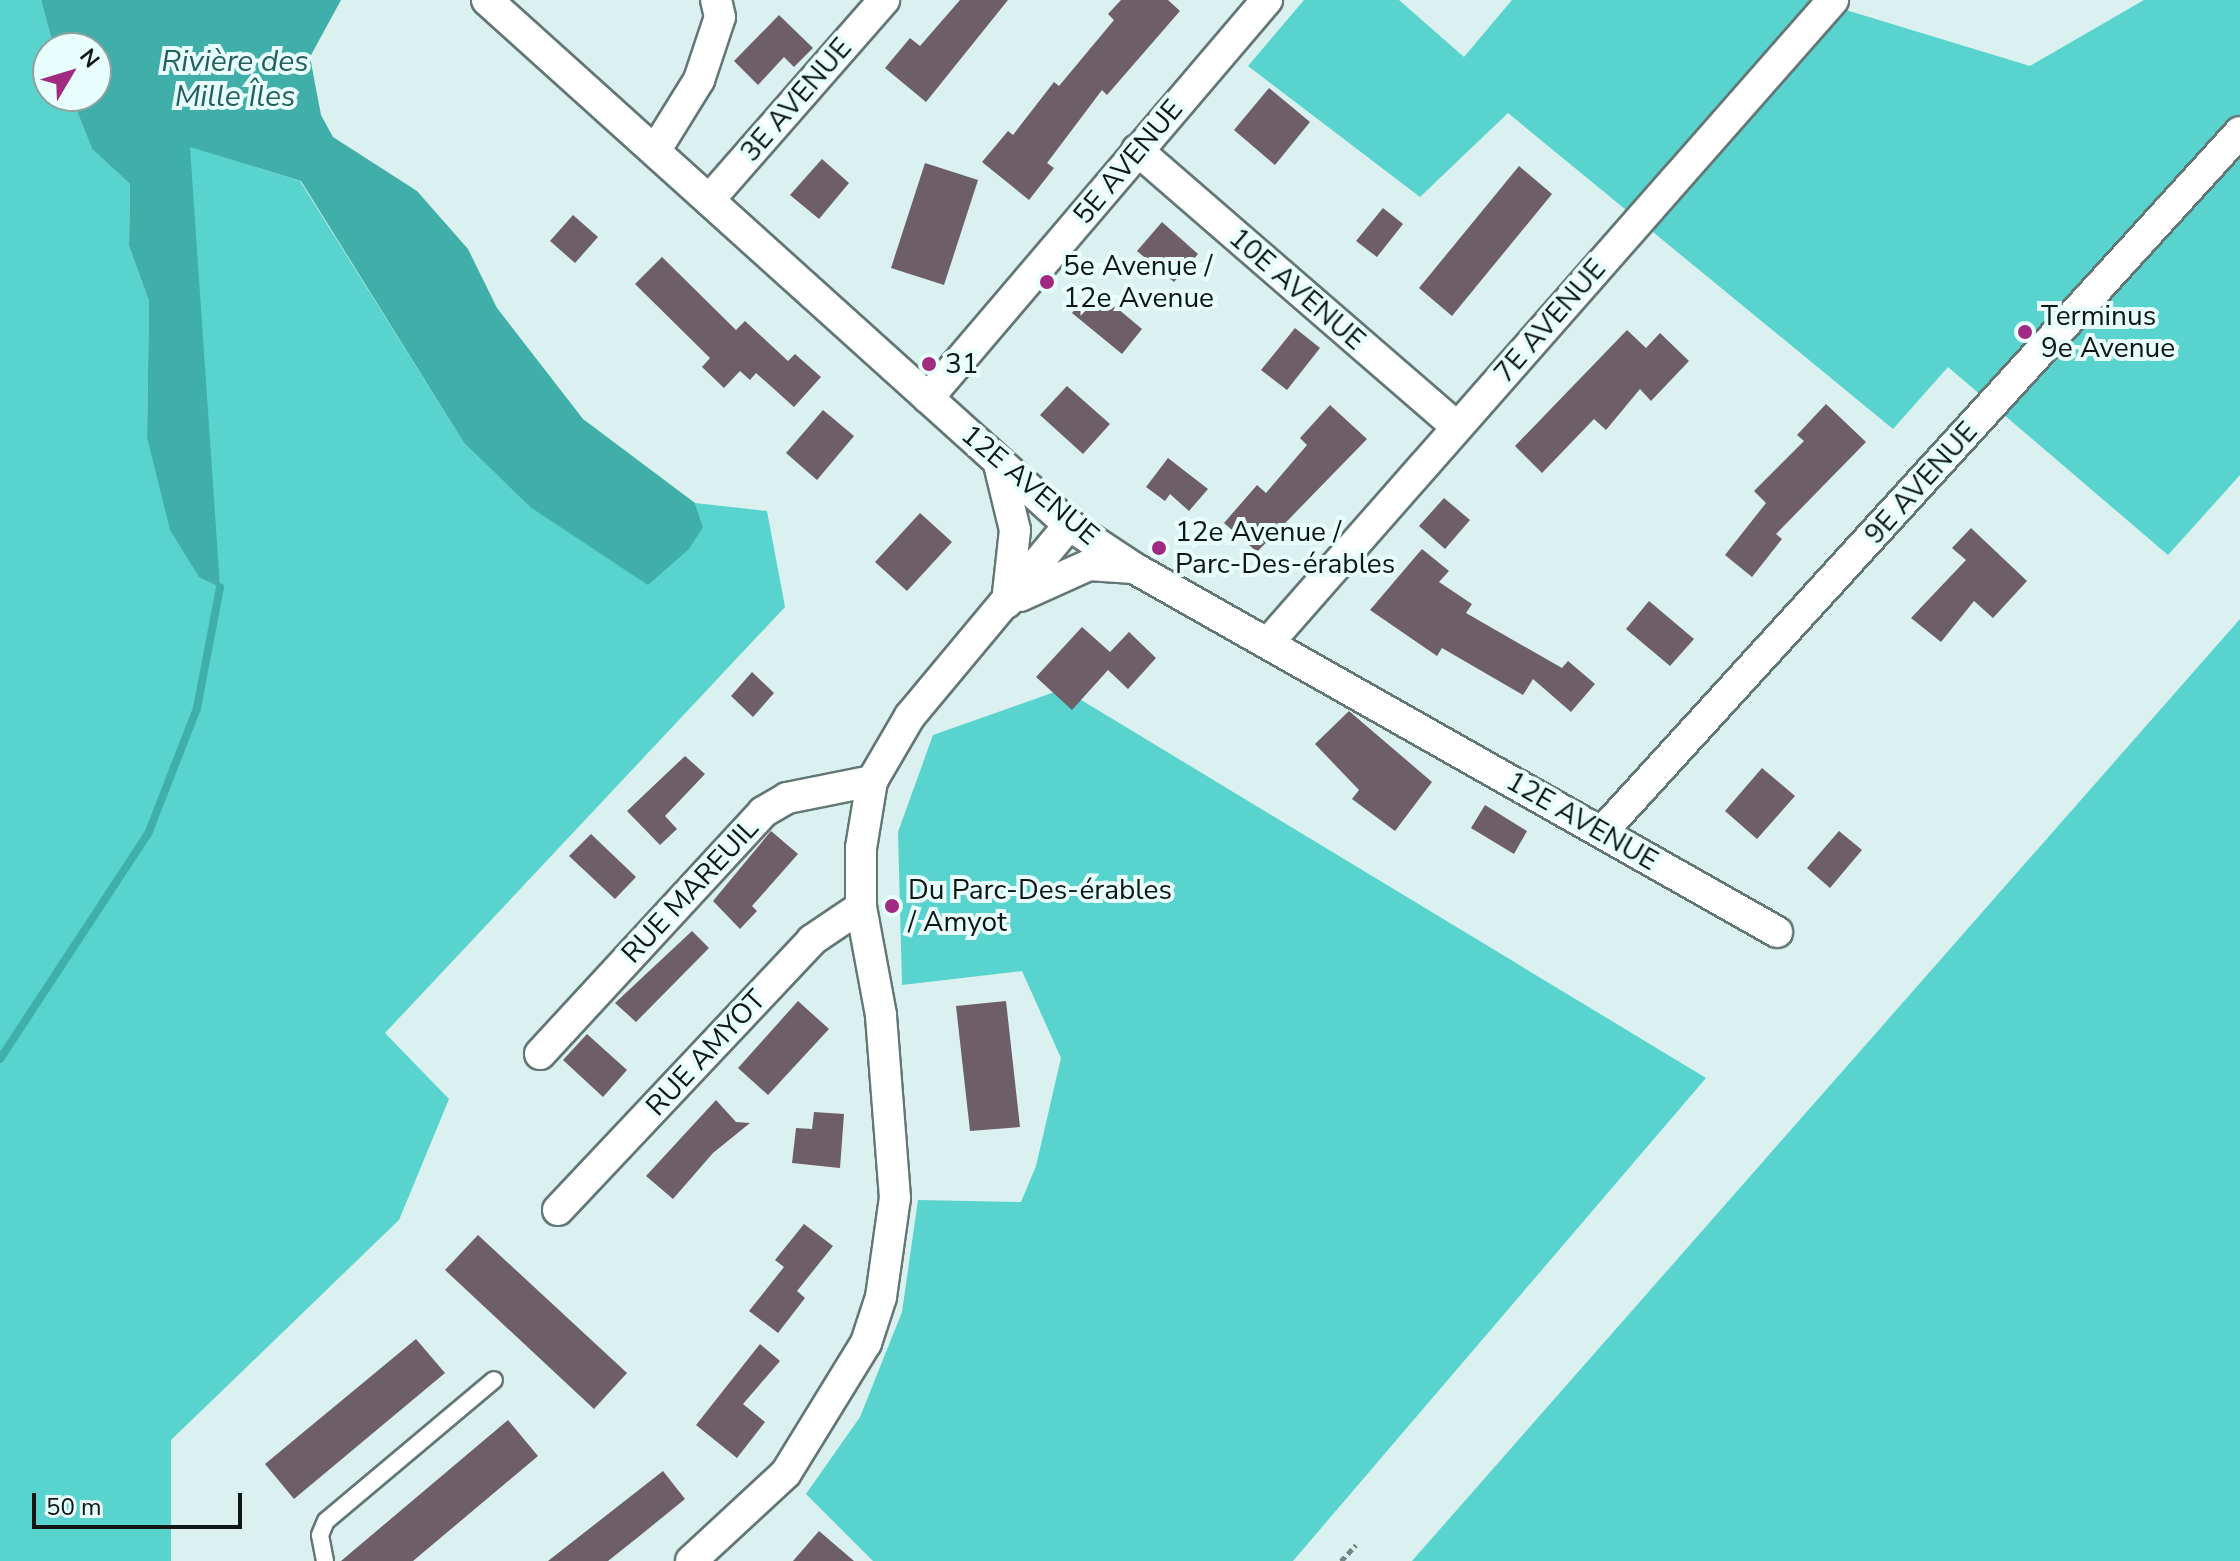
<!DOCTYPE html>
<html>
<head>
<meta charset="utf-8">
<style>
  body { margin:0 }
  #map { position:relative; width:2240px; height:1561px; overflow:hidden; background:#daf1ef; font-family:"Nunito Sans",sans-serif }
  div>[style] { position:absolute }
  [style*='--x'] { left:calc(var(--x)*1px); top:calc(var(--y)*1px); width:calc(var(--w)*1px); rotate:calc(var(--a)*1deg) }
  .green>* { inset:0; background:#58d3cd }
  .water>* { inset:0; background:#40afa9 }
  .stream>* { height:8px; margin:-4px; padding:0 4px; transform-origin:4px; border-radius:4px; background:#40afa9 }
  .building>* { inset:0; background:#6d5e68 }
  .path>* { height:5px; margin-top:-2.5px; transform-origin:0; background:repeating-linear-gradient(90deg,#758583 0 6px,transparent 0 10px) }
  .roads { filter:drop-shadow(2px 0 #637776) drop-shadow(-2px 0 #637776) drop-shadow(0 2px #637776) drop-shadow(0 -2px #637776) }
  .service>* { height:16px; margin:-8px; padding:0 8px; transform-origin:8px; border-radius:8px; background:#fff }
  .minor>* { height:30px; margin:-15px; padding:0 15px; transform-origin:15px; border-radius:15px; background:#fff }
  .dots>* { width:22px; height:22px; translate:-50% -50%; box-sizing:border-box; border:4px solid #e7fefc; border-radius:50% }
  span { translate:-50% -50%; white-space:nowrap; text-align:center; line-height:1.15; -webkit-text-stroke:8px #e7fefc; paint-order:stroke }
  .street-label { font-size:28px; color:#0f1716 }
  .poi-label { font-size:28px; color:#0f1716 }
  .left { translate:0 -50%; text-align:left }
  .water-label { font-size:30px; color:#24605d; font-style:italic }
  .north { position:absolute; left:32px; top:32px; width:80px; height:80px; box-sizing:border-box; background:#e7fefc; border:2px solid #91a2a0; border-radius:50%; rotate:52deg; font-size:22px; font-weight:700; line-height:32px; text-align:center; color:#0f1716 }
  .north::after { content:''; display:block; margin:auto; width:28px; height:36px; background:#a12a83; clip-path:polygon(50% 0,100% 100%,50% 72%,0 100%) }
  .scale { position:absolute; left:32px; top:1493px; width:210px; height:36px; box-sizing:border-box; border:4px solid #0f1716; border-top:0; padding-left:10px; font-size:24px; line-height:28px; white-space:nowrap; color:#0f1716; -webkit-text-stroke:6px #e7fefc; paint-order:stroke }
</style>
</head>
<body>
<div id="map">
  <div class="green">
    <i style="clip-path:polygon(0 0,41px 0,54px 48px,48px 48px,48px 96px,71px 96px,92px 149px,130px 184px,129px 246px,149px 301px,147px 437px,195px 248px,189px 146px,300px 181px,464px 443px,530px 507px,703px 527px,695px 503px,767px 511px,785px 607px,385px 1033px,449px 1099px,399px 1220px,171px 1440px,171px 1561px,0 1561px)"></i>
    <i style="clip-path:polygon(1304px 0,1399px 0,1464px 57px,1512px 0,1813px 0,2030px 66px,2144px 0,2240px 0,2240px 475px,2168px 555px,1948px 367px,1893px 429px,1508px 113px,1420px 197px,1248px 66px)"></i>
    <i style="clip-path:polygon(2240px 619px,2240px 1561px,1412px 1561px)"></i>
    <i style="clip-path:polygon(1063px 689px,1706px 1078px,1293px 1561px,873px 1561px,806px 1494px,860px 1417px,902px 1312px,918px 1200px,1021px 1202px,1036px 1166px,1061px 1058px,1022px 971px,902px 985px,898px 832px,933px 735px)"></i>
  </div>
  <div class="water">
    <i style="clip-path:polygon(41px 0,341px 0,310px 57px,321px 115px,333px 137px,417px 191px,468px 249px,497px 308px,583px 419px,695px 503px,703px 527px,689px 549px,648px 585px,530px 507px,464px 443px,301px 181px,190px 147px,220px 587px,199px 577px,170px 530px,147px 437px,149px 301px,129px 246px,130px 184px,92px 149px,71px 96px,96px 96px,96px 48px,54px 48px)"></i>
  </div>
  <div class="stream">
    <i style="--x:0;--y:1059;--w:269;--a:-56.7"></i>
    <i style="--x:148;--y:834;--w:135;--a:-68.7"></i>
    <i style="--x:197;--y:708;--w:123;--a:-79.2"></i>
  </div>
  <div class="building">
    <i style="clip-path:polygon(960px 0,1008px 0,926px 102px,885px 68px,910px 38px,920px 46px)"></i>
    <i style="clip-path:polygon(1121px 0,1168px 0,1180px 11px,1107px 95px,1102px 90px,1047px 163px,1054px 168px,1029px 200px,982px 162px,1008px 131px,1013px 135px,1054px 82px,1059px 86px,1114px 20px,1108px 14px)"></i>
    <i style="clip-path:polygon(779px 15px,813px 48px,794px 67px,784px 57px,758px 85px,734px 61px)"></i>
    <i style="clip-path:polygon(1269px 88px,1310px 122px,1275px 165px,1234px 130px)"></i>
    <i style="clip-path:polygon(822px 159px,849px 183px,819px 219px,790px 195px)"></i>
    <i style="clip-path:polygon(925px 163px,978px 180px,944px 285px,891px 268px)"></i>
    <i style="clip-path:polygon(1519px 166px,1552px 194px,1452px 316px,1419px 288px)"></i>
    <i style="clip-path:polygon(1383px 208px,1403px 224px,1377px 257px,1356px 241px)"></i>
    <i style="clip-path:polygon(573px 215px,598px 237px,575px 263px,550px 241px)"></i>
    <i style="clip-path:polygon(1162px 222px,1198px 254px,1174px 282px,1137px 251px)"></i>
    <i style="clip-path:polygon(662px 257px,736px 330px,745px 321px,788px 361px,795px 354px,821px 377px,794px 407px,756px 373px,750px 380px,740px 371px,724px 388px,702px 367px,710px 358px,635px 284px)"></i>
    <i style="clip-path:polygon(1093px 288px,1142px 329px,1122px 354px,1072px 313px)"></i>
    <i style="clip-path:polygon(1295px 328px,1320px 348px,1287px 390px,1261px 370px)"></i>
    <i style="clip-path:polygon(1627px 330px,1646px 348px,1660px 333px,1689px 361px,1651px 401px,1640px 389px,1606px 430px,1594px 419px,1542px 473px,1515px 446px)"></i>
    <i style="clip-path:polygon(1067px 386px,1110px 424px,1083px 454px,1040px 415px)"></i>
    <i style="clip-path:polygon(1826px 404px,1866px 442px,1776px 534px,1782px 539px,1752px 577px,1725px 555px,1766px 503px,1754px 491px,1804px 441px,1797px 435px)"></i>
    <i style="clip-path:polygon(1330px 405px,1367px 439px,1257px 552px,1224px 523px,1257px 485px,1266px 493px,1307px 445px,1300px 438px)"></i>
    <i style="clip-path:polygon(823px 410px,854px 436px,817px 480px,786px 453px)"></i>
    <i style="clip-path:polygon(1168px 458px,1208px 489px,1189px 511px,1170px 494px,1165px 501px,1146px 487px)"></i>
    <i style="clip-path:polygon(1444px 498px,1470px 520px,1445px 549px,1419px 526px)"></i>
    <i style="clip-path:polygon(920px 513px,952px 542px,907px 591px,875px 562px)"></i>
    <i style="clip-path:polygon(1971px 528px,2027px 581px,1993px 618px,1974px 601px,1941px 642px,1911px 618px,1966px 560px,1952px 548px)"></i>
    <i style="clip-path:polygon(1422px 549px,1449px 571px,1439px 582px,1472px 604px,1466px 613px,1562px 668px,1568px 661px,1595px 684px,1571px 712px,1533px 679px,1523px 695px,1442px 648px,1437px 656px,1370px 610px)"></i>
    <i style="clip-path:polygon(1649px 601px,1694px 639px,1670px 666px,1626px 629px)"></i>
    <i style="clip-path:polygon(1082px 627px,1110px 652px,1129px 632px,1156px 658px,1128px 689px,1108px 670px,1072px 710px,1036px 677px)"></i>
    <i style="clip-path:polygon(752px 672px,774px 693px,753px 717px,731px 696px)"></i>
    <i style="clip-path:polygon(1349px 711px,1432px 782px,1395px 831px,1352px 799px,1359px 790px,1315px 744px)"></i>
    <i style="clip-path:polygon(685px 756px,705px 774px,665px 816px,677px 829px,660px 845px,627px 811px)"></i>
    <i style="clip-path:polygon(1762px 768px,1795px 796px,1757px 839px,1725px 811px)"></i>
    <i style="clip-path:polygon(1485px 805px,1527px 831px,1514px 854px,1471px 828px)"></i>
    <i style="clip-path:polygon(771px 831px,798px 854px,752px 906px,757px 911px,740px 929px,713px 901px)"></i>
    <i style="clip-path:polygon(1839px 831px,1862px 850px,1830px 888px,1807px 868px)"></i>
    <i style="clip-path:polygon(591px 834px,636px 877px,615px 899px,569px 856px)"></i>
    <i style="clip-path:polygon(692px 931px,709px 948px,636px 1022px,615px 1003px)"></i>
    <i style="clip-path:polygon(798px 1001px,829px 1029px,768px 1095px,738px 1068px)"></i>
    <i style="clip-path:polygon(1006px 1001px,1020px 1127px,970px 1131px,956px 1006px)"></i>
    <i style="clip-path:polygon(587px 1034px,627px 1070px,603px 1097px,563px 1060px)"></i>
    <i style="clip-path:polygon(716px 1100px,736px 1122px,750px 1123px,713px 1153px,673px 1199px,646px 1176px)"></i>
    <i style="clip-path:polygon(814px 1112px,844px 1114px,840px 1168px,792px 1163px,796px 1128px,812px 1129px)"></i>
    <i style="clip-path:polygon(804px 1224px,833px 1246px,797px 1291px,805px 1298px,778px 1333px,749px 1311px,784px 1267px,775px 1260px)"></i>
    <i style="clip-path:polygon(478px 1235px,627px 1373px,594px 1409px,445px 1270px)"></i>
    <i style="clip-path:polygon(416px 1339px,445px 1373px,294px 1499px,265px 1464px)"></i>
    <i style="clip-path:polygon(760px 1344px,780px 1361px,743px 1404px,765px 1422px,737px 1458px,696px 1425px)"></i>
    <i style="clip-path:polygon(508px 1420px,538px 1456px,413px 1561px,341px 1561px)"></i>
    <i style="clip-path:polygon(663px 1471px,685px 1499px,637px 1538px,608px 1561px,548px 1561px)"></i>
    <i style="clip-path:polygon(819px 1531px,854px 1561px,793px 1561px)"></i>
  </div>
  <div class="path">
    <i style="--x:1341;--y:1561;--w:22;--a:-47"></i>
  </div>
  <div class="roads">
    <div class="service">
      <i style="--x:325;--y:1561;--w:26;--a:-101"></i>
      <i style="--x:320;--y:1535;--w:15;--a:-67"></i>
      <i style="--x:326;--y:1521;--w:219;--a:-40"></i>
    </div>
    <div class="minor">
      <i style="--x:487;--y:0;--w:784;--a:42.05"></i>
      <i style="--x:1069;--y:525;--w:78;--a:33.5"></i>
      <i style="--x:1134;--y:568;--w:739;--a:29.51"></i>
      <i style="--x:1137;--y:150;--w:423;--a:40.9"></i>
      <i style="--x:655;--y:151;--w:84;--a:-58.2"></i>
      <i style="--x:699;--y:80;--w:66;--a:-71.6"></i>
      <i style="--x:720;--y:17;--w:17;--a:-103"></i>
      <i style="--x:709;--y:200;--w:266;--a:-48.8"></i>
      <i style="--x:928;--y:398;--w:523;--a:-49.58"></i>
      <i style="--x:999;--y:464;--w:68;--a:76.4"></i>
      <i style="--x:1015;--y:530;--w:73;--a:96.3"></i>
      <i style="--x:1020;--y:596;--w:76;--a:-24.2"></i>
      <i style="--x:1089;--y:565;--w:44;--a:3.9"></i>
      <i style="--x:1268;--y:643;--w:856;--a:-48.69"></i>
      <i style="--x:1602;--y:832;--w:947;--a:-47.65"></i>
      <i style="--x:540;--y:1054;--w:329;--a:-47.3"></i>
      <i style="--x:763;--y:812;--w:28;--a:-30"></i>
      <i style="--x:787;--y:798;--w:87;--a:-11.3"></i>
      <i style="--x:558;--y:1210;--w:371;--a:-46.7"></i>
      <i style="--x:812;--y:940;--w:59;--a:-34"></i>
      <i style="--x:691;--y:1561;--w:129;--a:-42.8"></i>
      <i style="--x:786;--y:1473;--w:153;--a:-58.4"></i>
      <i style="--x:866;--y:1343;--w:48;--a:-71.9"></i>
      <i style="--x:881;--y:1297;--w:100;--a:-82"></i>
      <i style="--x:895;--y:1198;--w:184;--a:-94.4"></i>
      <i style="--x:881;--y:1015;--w:110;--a:-100.5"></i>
      <i style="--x:861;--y:907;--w:59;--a:-90"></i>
      <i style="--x:861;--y:848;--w:68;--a:-80.7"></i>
      <i style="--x:872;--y:781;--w:75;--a:-59.7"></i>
      <i style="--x:910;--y:716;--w:249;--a:-50.2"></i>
    </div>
  </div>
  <div class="dots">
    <i style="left:1047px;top:282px;background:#a12a83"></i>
    <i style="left:2025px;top:332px;background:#a12a83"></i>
    <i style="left:929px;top:364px;background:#a12a83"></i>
    <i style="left:1159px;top:548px;background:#a12a83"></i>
    <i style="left:892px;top:906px;background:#a12a83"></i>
  </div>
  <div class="street-label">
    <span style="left:796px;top:100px;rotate:-49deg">3E AVENUE</span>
    <span style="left:1128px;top:162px;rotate:-50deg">5E AVENUE</span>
    <span style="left:1297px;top:289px;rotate:41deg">10E AVENUE</span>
    <span style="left:1550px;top:321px;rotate:-49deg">7E AVENUE</span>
    <span style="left:1921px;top:483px;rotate:-48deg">9E AVENUE</span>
    <span style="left:1030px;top:485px;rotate:40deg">12E AVENUE</span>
    <span style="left:1582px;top:821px;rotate:30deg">12E AVENUE</span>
    <span style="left:690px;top:891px;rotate:-47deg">RUE MAREUIL</span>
    <span style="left:706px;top:1053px;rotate:-47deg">RUE AMYOT</span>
  </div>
  <div class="poi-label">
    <span class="left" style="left:1063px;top:282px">5e Avenue /<br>12e Avenue</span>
    <span class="left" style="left:2041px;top:332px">Terminus<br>9e Avenue</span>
    <span class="left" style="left:945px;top:364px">31</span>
    <span class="left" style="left:1175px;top:548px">12e Avenue /<br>Parc-Des-érables</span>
    <span class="left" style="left:908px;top:906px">Du Parc-Des-érables<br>/ Amyot</span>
  </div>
  <div class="water-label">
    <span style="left:235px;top:79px">Rivière des<br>Mille Îles</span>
  </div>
  <div class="north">N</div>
  <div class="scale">50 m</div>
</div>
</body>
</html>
